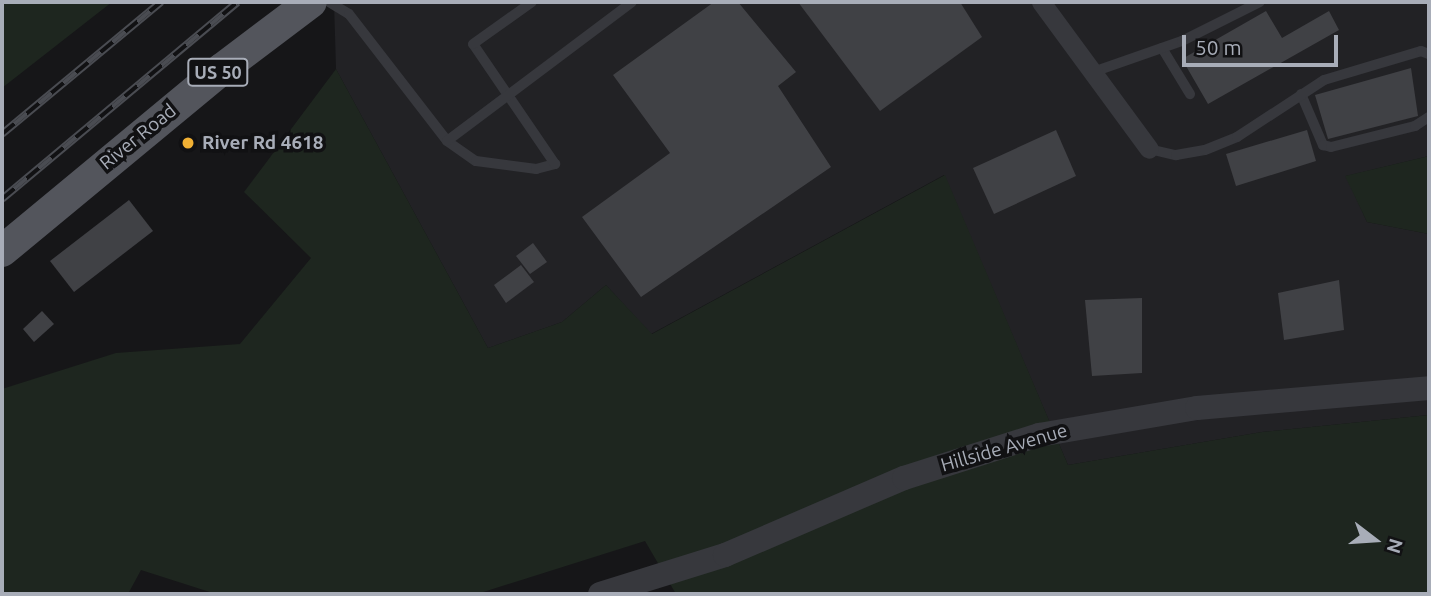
<!DOCTYPE html>
<html>
<head>
<meta charset="utf-8">
<style>
  body { margin:0 }
  #map { position:relative; width:1431px; height:596px; overflow:hidden; background:#161618; font-family:Ubuntu,sans-serif }
  div>[style] { position:absolute }
  [style*='--x'] { left:calc(var(--x)*1px); top:calc(var(--y)*1px); width:calc(var(--w)*1px); rotate:calc(var(--a)*1deg) }
  .built>* { inset:0; background:#222225 }
  .green>* { inset:0; background:#1e261f }
  .building>* { inset:0; background:#404145 }
  .service>* { height:10px; margin:-5px; padding:0 5px; transform-origin:5px; border-radius:5px; background:#37383d }
  .minor>* { height:19px; margin:-9.5px; padding:0 9.5px; transform-origin:9.5px; border-radius:9.5px; background:#37383d }
  .tertiary>* { height:24px; margin:-12px; padding:0 12px; transform-origin:12px; border-radius:12px; background:#37383d }
  .primary>* { height:32px; margin:-16px; padding:0 16px; transform-origin:16px; border-radius:16px; background:#53555c }
  .rail>* { height:8px; margin-top:-4px; transform-origin:0; background:repeating-linear-gradient(90deg,#111113 0 16px,#4a4c52 0 32px); box-sizing:border-box; border-block:2px solid #4a4c52 }
  .dots>* { width:19px; height:19px; translate:-50% -50%; box-sizing:border-box; border:4px solid #111113; border-radius:50% }
  span { translate:-50% -50%; white-space:nowrap; text-align:center; line-height:1.15; -webkit-text-stroke:7px #111113; paint-order:stroke }
  .shield-label span { padding:2px 5px; background:#111113; border:2px solid; border-radius:5px; -webkit-text-stroke-width:0 }
  .shield-label { font-size:18px; color:#a8adb8; font-weight:700 }
  .street-label { font-size:19px; color:#a8adb8 }
  .poi-label { font-size:19px; color:#a8adb8; font-weight:700 }
  .left { translate:0 -50%; text-align:left }
  .frame { position:absolute; inset:0; border:4px solid #a8adb8; pointer-events:none }
  .north { position:absolute; left:1340px; top:505px; width:70px; height:70px; -webkit-text-stroke:5px #111113; paint-order:stroke; rotate:107deg; font-size:19px; font-weight:700; line-height:28px; text-align:center; color:#a8adb8 }
  .north::after { content:''; display:block; margin:auto; width:24px; height:32px; background:#a8adb8; clip-path:polygon(50% 0,100% 100%,50% 72%,0 100%) }
  .scale { position:absolute; left:1182px; top:35px; width:156px; height:32px; box-sizing:border-box; border:4px solid #a8adb8; border-top:0; padding-left:9px; font-size:21px; line-height:24px; white-space:nowrap; color:#a8adb8; -webkit-text-stroke:5px #111113; paint-order:stroke }
</style>
</head>
<body>
<div id="map">
  <div class="built">
    <i style="clip-path:polygon(334px 2px,1429px 2px,1429px 156px,1346px 176px,1367px 222px,1429px 234px,1429px 415px,1262px 432px,1068px 465px,944px 175px,651px 334px,606px 285px,562px 322px,488px 348px,336px 69px)"></i>
  </div>
  <div class="green">
    <i style="clip-path:polygon(2px 2px,112px 2px,2px 88px)"></i>
    <i style="clip-path:polygon(336px 69px,488px 348px,562px 322px,606px 285px,652px 334px,945px 175px,1068px 465px,1262px 432px,1429px 415px,1429px 594px,676px 594px,645px 541px,477px 594px,216px 594px,141px 570px,128px 594px,2px 594px,2px 389px,116px 353px,240px 344px,311px 258px,244px 192px)"></i>
    <i style="clip-path:polygon(1429px 156px,1429px 234px,1367px 222px,1345px 176px)"></i>
  </div>
  <div class="building">
    <i style="clip-path:polygon(714px 2px,738px 2px,796px 72px,778px 86px,831px 167px,641px 297px,582px 217px,670px 153px,613px 75px)"></i>
    <i style="clip-path:polygon(798px 2px,960px 2px,982px 37px,880px 111px)"></i>
    <i style="clip-path:polygon(1266px 11px,1282px 38px,1329px 11px,1339px 30px,1208px 104px,1182px 59px)"></i>
    <i style="clip-path:polygon(1411px 68px,1418px 116px,1328px 139px,1315px 95px)"></i>
    <i style="clip-path:polygon(1056px 130px,1076px 176px,994px 214px,973px 168px)"></i>
    <i style="clip-path:polygon(1307px 130px,1316px 161px,1236px 186px,1226px 154px)"></i>
    <i style="clip-path:polygon(129px 200px,153px 231px,74px 292px,50px 261px)"></i>
    <i style="clip-path:polygon(533px 243px,547px 262px,530px 274px,516px 256px)"></i>
    <i style="clip-path:polygon(521px 265px,534px 282px,506px 303px,494px 285px)"></i>
    <i style="clip-path:polygon(1339px 280px,1344px 330px,1284px 340px,1278px 293px)"></i>
    <i style="clip-path:polygon(1142px 298px,1142px 373px,1092px 376px,1085px 300px)"></i>
    <i style="clip-path:polygon(42px 311px,54px 324px,34px 342px,23px 329px)"></i>
  </div>
  <div class="service">
    <i style="--x:329;--y:2;--w:23;--a:31"></i>
    <i style="--x:349;--y:14;--w:160;--a:52.3"></i>
    <i style="--x:447;--y:141;--w:35;--a:35"></i>
    <i style="--x:476;--y:161;--w:61;--a:7.6"></i>
    <i style="--x:536;--y:169;--w:20;--a:-15"></i>
    <i style="--x:555;--y:164;--w:145;--a:-124.3"></i>
    <i style="--x:473;--y:44;--w:72;--a:-35.4"></i>
    <i style="--x:1162;--y:48;--w:54;--a:58.7"></i>
    <i style="--x:1093;--y:72;--w:94;--a:-19.2"></i>
    <i style="--x:1182;--y:41;--w:87;--a:-26.6"></i>
    <i style="--x:1301;--y:94;--w:56;--a:66.7"></i>
    <i style="--x:1323;--y:145;--w:8;--a:14"></i>
    <i style="--x:1331;--y:147;--w:87;--a:-14"></i>
    <i style="--x:1415;--y:126;--w:17;--a:-33"></i>
    <i style="--x:447;--y:141;--w:231;--a:-36.9"></i>
    <i style="--x:1149;--y:149;--w:28;--a:13"></i>
    <i style="--x:1176;--y:155;--w:29;--a:-10"></i>
    <i style="--x:1205;--y:150;--w:35;--a:-22"></i>
    <i style="--x:1237;--y:137;--w:104;--a:-33.2"></i>
    <i style="--x:1324;--y:80;--w:101;--a:-16.6"></i>
    <i style="--x:1421;--y:51;--w:9;--a:21"></i>
  </div>
  <div class="minor">
    <i style="--x:1041;--y:2;--w:182;--a:53.7"></i>
  </div>
  <div class="tertiary">
    <i style="--x:600;--y:594;--w:131;--a:-17.3"></i>
    <i style="--x:725;--y:555;--w:195;--a:-23.3"></i>
    <i style="--x:904;--y:478;--w:142;--a:-17.7"></i>
    <i style="--x:1039;--y:435;--w:160;--a:-9.7"></i>
    <i style="--x:1197;--y:408;--w:233;--a:-4.9"></i>
  </div>
  <div class="primary">
    <i style="--x:2;--y:251;--w:286;--a:-39.6"></i>
    <i style="--x:222;--y:69;--w:111;--a:-37"></i>
  </div>
  <div class="rail">
    <i style="--x:2;--y:134;--w:207;--a:-39.7"></i>
    <i style="--x:2;--y:199;--w:307;--a:-39.9"></i>
  </div>
  <div class="dots">
    <i style="left:188px;top:143px;background:#f2b134"></i>
  </div>
  <div class="shield-label">
    <span style="left:218px;top:72px">US 50</span>
  </div>
  <div class="street-label">
    <span style="left:138px;top:137px;rotate:-39deg">River Road</span>
    <span style="left:1004px;top:448px;rotate:-16deg">Hillside Avenue</span>
  </div>
  <div class="poi-label">
    <span class="left" style="left:202px;top:143px">River Rd 4618</span>
  </div>
  <div class="frame"></div>
  <div class="north">N</div>
  <div class="scale">50 m</div>
</div>
</body>
</html>
